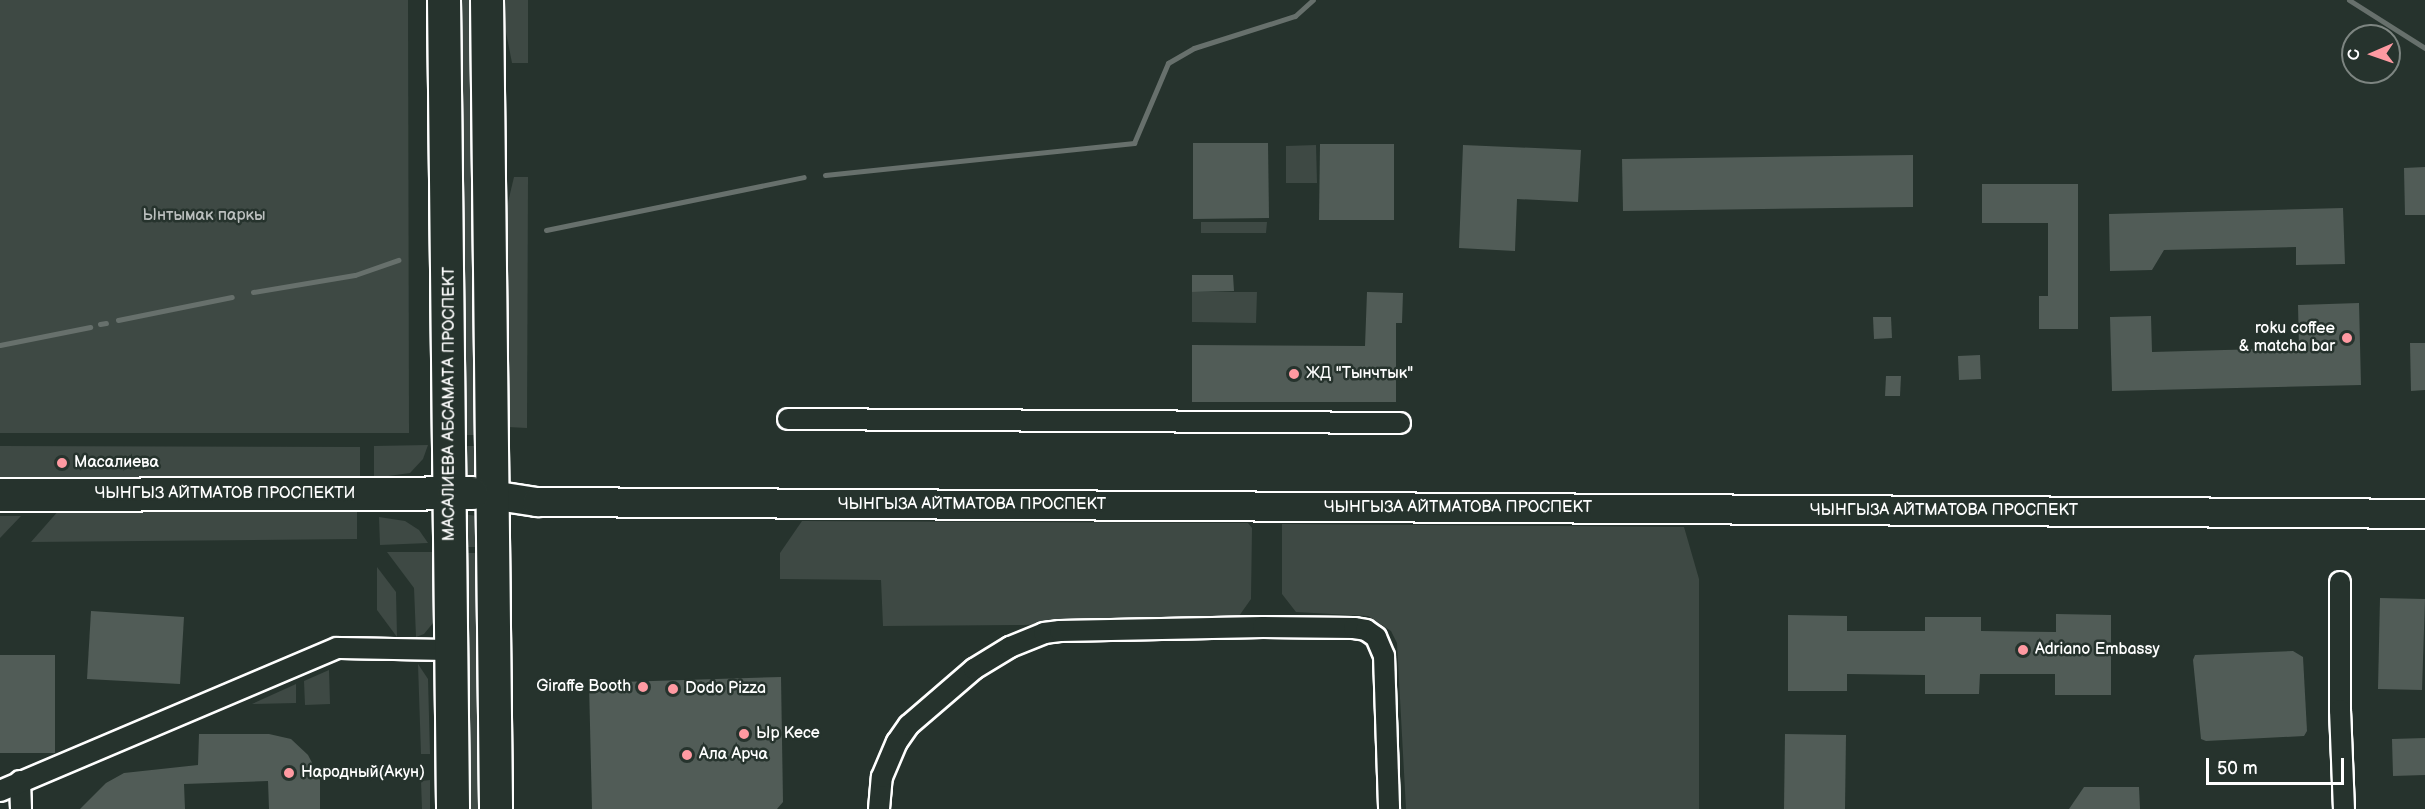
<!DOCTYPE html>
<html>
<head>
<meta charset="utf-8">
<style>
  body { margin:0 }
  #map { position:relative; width:2425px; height:809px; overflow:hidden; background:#26332d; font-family:"Balsamiq Sans",sans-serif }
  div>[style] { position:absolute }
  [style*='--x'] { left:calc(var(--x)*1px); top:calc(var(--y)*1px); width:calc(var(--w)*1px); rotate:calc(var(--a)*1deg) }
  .green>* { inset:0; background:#3e4944 }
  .stream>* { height:5px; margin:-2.5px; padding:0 2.5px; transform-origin:2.5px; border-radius:2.5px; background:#67706c }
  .building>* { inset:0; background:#515c57 }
  .roads { filter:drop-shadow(2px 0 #fff) drop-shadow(-2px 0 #fff) drop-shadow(0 2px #fff) drop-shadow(0 -2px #fff) }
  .minor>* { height:20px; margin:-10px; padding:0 10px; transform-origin:10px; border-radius:10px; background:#26332d }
  .secondary>* { height:28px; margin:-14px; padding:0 14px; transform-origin:14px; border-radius:14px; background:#26332d }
  .primary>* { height:32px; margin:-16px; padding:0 16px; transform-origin:16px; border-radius:16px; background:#26332d }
  .dots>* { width:16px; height:16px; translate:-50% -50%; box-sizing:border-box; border:3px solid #26332d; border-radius:50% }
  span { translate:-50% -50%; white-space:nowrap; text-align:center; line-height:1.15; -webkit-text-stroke:5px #26332d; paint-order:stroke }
  .park-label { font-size:16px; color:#bbbfbe }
  .poi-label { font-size:16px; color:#fff }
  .right { translate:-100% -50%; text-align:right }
  .left { translate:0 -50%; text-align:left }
  .street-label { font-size:16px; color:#fff }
  .north { position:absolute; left:2341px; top:24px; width:60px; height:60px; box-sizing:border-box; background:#26332d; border:2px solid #7d8581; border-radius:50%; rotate:268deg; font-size:16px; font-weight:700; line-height:24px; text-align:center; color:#fff }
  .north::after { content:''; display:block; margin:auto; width:21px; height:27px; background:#ff9aa2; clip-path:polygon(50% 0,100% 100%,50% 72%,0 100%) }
  .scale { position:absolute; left:2206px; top:758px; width:138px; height:27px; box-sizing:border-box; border:3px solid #fff; border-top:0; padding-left:8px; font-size:18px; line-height:21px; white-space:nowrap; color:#fff; -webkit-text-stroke:4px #26332d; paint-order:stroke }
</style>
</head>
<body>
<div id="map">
  <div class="green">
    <i style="clip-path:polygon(0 0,408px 0,409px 433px,0 433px)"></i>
    <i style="clip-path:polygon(461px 0,470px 0,475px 435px,465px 435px)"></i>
    <i style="clip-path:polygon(505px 0,528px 0,528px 63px,512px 63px,505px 27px)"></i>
    <i style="clip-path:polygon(1316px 145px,1317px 183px,1286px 183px,1286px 146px)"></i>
    <i style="clip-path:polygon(514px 177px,528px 177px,527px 428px,506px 427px,505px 215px)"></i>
    <i style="clip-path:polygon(1267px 222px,1266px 233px,1201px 233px,1201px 222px)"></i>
    <i style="clip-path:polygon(1192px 292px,1257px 292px,1256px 323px,1192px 322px)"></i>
    <i style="clip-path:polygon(428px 445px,423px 459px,410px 473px,374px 478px,374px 446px)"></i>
    <i style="clip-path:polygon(0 446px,360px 447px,360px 480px,0 479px)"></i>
    <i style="clip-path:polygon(464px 446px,475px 446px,474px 480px,467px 481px,465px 477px)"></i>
    <i style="clip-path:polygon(357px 506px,357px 539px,31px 542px,60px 509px)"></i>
    <i style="clip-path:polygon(463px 514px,477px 516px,478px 547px,465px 547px)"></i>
    <i style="clip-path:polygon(0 516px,21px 516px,0 538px)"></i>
    <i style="clip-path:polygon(379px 517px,405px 521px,419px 530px,428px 543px,380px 545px)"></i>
    <i style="clip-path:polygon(802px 521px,1248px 523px,1252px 528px,1251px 599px,1239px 616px,1023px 625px,883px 626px,881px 580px,780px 579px,780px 553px)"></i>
    <i style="clip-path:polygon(1282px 524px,1684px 527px,1699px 579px,1699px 809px,1406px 809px,1397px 643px,1391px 631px,1368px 616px,1296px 612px,1282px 594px)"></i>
    <i style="clip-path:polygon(387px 552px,433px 552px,433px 623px,424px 634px,416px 637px,414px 588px)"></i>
    <i style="clip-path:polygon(466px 553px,476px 553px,480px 809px,470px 809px)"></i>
    <i style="clip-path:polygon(377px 567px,396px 592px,397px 637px,377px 610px)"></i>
    <i style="clip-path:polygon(418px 664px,428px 679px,430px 754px,421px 754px)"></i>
    <i style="clip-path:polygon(329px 670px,330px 704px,305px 705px,304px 681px)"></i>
    <i style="clip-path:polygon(296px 684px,296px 703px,252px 704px)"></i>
    <i style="clip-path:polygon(430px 780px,430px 809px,422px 809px,421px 781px)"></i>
  </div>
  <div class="stream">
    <i style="--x:2349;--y:0;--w:90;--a:32.3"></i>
    <i style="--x:825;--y:175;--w:311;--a:-5.9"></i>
    <i style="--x:1134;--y:143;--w:87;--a:-67"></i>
    <i style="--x:1168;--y:63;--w:30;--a:-30"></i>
    <i style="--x:1194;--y:48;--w:106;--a:-17.6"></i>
    <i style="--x:1295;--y:16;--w:24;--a:-42"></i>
    <i style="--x:546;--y:230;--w:263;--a:-11.6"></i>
    <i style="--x:253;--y:292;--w:103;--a:-9.5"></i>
    <i style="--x:355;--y:275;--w:46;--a:-19.2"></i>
    <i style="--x:118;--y:320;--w:116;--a:-11.4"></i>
    <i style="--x:100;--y:324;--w:6;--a:-9"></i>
    <i style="--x:0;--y:345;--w:92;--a:-11.3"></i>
  </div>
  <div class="building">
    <i style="clip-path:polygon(1193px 143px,1268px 143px,1269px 218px,1193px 219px)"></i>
    <i style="clip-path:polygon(1320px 144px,1394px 144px,1394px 220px,1319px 220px)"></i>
    <i style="clip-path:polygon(1463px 145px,1581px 150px,1578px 202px,1517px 199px,1515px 251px,1459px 248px)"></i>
    <i style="clip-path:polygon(1913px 155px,1913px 207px,1623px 211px,1622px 159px)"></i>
    <i style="clip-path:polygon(2425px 167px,2425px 215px,2405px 215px,2404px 168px)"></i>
    <i style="clip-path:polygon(1982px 184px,2078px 184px,2078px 329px,2039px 329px,2039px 296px,2048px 296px,2048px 223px,1982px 223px)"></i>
    <i style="clip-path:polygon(2343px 208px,2345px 264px,2296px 265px,2296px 247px,2164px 250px,2152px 270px,2110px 271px,2109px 214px)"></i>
    <i style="clip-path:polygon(1192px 275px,1233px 275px,1234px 291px,1192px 292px)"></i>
    <i style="clip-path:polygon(1367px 292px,1403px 293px,1402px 323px,1396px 323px,1396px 402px,1192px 402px,1192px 345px,1365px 346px)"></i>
    <i style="clip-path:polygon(2359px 303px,2361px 385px,2112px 391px,2110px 317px,2151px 316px,2152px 352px,2299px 348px,2298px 305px)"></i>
    <i style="clip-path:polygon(1873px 317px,1891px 317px,1892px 338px,1874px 339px)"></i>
    <i style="clip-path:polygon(2410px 343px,2425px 343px,2425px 390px,2411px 391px)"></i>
    <i style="clip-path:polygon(1980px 355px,1981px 379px,1959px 380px,1958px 356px)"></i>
    <i style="clip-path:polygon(1886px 376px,1901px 376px,1900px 396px,1885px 396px)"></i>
    <i style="clip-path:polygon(2380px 598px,2425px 599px,2422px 690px,2378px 689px)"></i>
    <i style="clip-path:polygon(91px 611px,184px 617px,180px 684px,87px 679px)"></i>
    <i style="clip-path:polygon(2056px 614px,2111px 615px,2111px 695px,2055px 695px,2055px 674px,1980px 674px,1979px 694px,1925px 694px,1925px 675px,1847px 674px,1847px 691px,1788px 691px,1788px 615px,1847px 616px,1847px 631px,1925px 631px,1925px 617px,1981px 617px,1981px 631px,2056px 632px)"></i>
    <i style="clip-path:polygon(2293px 651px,2303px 657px,2307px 731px,2304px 736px,2206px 741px,2201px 739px,2193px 660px,2195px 655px)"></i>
    <i style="clip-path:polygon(0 655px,55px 655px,55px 753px,0 753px)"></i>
    <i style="clip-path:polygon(781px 677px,783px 802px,777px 809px,592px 809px,589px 683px)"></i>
    <i style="clip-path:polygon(199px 734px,269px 734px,291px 739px,308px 755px,320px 778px,320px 809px,269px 809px,268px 781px,184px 784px,185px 809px,80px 809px,106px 783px,124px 773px,198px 765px)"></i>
    <i style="clip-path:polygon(1785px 734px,1846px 735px,1845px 809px,1784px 809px)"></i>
    <i style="clip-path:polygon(2425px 738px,2425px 775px,2393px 776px,2392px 739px)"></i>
    <i style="clip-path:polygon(2084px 787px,2139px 787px,2140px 809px,2069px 809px)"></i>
  </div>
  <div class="roads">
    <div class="minor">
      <i style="--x:788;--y:419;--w:612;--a:0.37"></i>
      <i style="--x:2340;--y:582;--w:128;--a:90"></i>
      <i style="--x:2340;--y:710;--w:99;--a:87.7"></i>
      <i style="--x:20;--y:781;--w:28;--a:88"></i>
      <i style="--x:0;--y:791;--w:366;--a:-23"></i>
      <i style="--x:337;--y:648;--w:114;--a:1"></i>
      <i style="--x:879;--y:809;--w:32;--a:-85"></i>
      <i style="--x:882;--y:777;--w:38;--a:-67"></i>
      <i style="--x:897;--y:742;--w:21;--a:-55"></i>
      <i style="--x:909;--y:725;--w:86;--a:-40.7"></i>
      <i style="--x:974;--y:669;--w:42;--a:-31.4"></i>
      <i style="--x:1010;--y:647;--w:37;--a:-22"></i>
      <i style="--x:1044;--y:633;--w:16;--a:-7"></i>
      <i style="--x:1060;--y:631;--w:203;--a:-1.1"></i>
      <i style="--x:1263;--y:627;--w:91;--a:0.6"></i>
      <i style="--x:1354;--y:628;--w:12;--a:9"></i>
      <i style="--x:1366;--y:630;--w:12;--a:35"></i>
      <i style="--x:1376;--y:637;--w:21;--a:67"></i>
      <i style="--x:1384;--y:656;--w:153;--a:88.1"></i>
    </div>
    <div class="secondary">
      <i style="--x:491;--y:495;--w:47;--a:8.7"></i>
      <i style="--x:537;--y:502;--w:1888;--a:0.36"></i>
    </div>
    <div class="primary">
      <i style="--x:444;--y:0;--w:809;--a:89.36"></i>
      <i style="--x:487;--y:0;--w:809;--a:89.36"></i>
      <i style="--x:0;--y:495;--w:472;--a:-0.2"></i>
    </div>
  </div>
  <div class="dots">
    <i style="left:2347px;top:338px;background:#ff9aa2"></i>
    <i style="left:1294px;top:374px;background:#ff9aa2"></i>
    <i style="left:62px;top:463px;background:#ff9aa2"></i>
    <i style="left:2023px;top:650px;background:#ff9aa2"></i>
    <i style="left:643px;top:687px;background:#ff9aa2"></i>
    <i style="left:673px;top:689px;background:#ff9aa2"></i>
    <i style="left:744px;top:734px;background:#ff9aa2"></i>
    <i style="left:687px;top:755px;background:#ff9aa2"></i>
    <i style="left:289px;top:773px;background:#ff9aa2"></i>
  </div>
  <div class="park-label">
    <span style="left:204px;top:216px">Ынтымак паркы</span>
  </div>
  <div class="poi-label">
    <span class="right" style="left:2335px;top:338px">roku coffee<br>&amp; matcha bar</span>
    <span class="left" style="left:1306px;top:374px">ЖД "Тынчтык"</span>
    <span class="left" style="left:74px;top:463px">Масалиева</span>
    <span class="left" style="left:2035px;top:650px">Adriano Embassy</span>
    <span class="right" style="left:631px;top:687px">Giraffe Booth</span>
    <span class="left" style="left:685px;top:689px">Dodo Pizza</span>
    <span class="left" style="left:756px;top:734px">Ыр Кесе</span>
    <span class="left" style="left:699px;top:755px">Ала Арча</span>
    <span class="left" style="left:301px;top:773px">Народный(Акун)</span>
  </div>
  <div class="street-label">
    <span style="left:450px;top:404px;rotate:-90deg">МАСАЛИЕВА АБСАМАТА ПРОСПЕКТ</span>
    <span style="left:225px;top:494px">ЧЫНГЫЗ АЙТМАТОВ ПРОСПЕКТИ</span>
    <span style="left:972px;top:505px">ЧЫНГЫЗА АЙТМАТОВА ПРОСПЕКТ</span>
    <span style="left:1458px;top:508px">ЧЫНГЫЗА АЙТМАТОВА ПРОСПЕКТ</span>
    <span style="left:1944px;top:511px">ЧЫНГЫЗА АЙТМАТОВА ПРОСПЕКТ</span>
  </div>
  <div class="north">С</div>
  <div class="scale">50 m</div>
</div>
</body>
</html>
